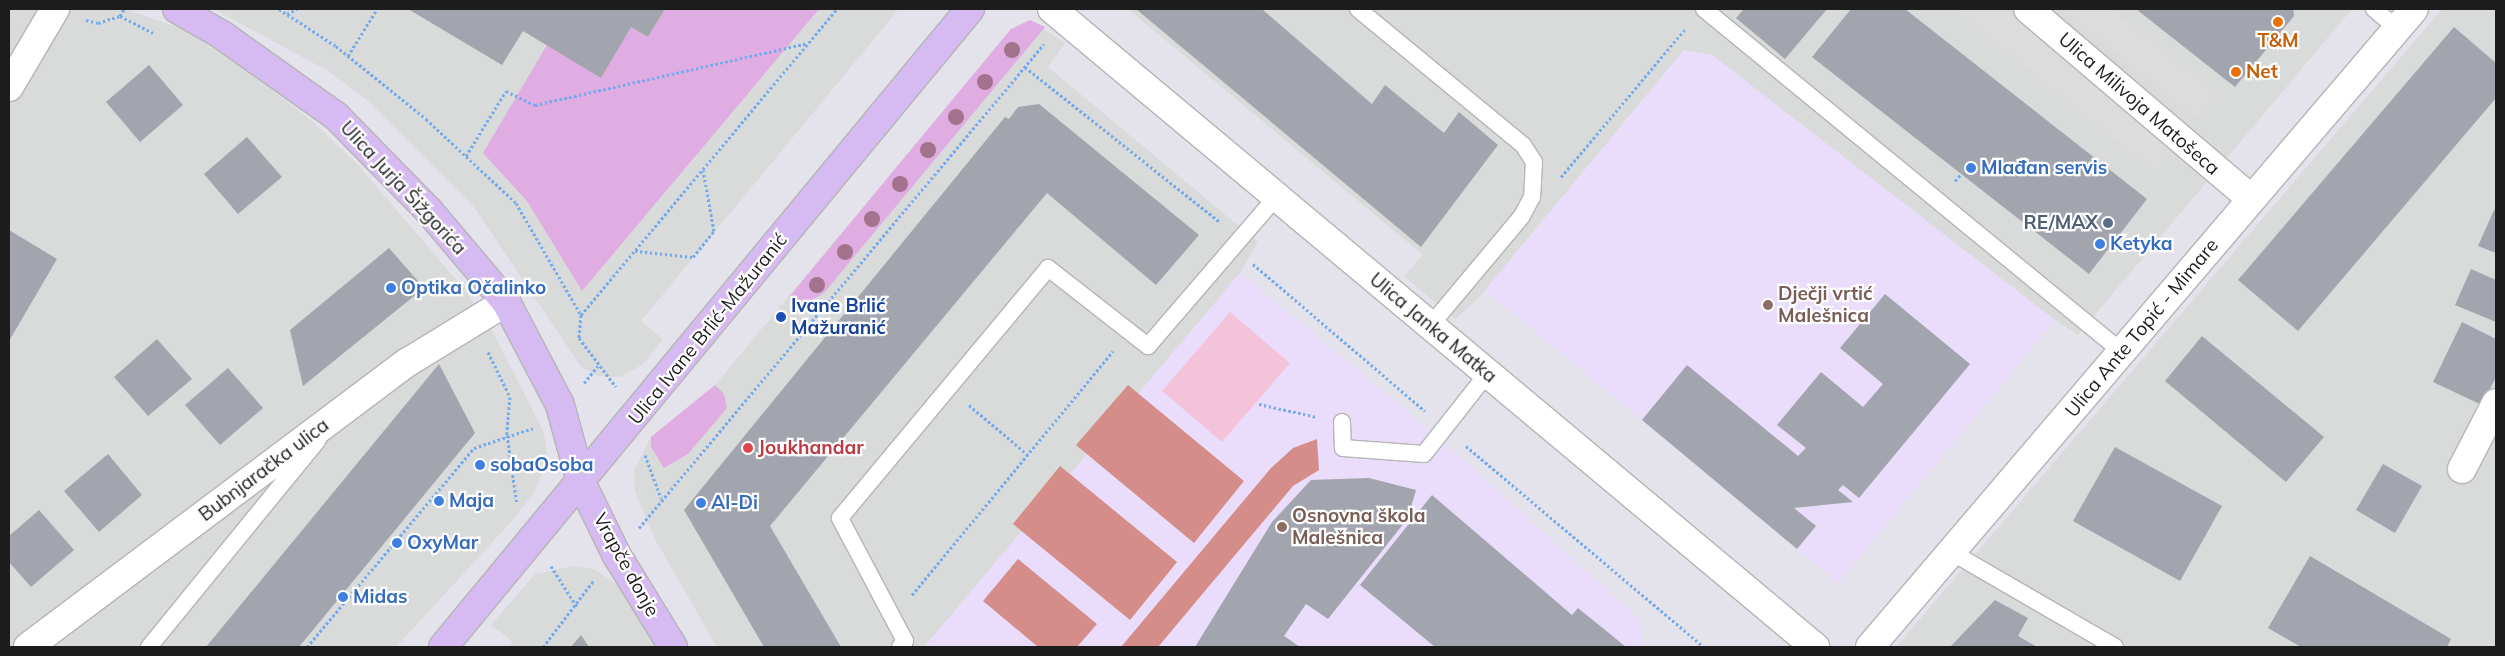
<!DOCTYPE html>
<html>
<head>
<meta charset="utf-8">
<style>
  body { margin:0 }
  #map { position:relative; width:2505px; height:656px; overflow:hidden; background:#e4e3ec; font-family:Mulish,sans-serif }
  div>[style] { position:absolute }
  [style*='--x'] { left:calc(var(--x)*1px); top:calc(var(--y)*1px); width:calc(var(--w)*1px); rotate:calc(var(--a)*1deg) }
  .residential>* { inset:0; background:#d9dada }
  .education>* { inset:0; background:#eaddfb }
  .grass>* { inset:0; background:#e0ade2 }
  .park>* { inset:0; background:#f3c3da }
  .pitch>* { inset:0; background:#d48d88 }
  .parking>* { inset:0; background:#dcdcdc }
  .building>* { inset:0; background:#a2a4ae }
  .path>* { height:3px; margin-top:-1.5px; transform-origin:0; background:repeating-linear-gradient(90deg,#75aaeb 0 2.5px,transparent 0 5px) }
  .roads { filter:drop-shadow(1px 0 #b5b5b5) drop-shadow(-1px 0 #b5b5b5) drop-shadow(0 1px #b5b5b5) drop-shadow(0 -1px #b5b5b5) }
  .lane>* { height:16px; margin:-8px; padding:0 8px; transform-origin:8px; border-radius:8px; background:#fff }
  .street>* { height:28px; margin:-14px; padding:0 14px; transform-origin:14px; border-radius:14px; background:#fff }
  .secondary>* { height:28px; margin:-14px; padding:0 14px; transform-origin:14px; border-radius:14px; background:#d6bbf2 }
  .trees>* { width:16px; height:16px; margin:-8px; border-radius:50%; background:#a3728d }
  .dots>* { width:14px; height:14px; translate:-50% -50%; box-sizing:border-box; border:2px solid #fff; border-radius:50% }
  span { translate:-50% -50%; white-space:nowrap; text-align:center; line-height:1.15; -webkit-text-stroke:4.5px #fff; paint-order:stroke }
  .food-label { font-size:19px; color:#c56008; font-weight:700 }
  .left { translate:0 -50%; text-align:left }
  .street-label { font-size:19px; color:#1c1c1c }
  .shop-label { font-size:19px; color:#366cbe; font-weight:700 }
  .service-label { font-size:19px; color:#4e5e75; font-weight:700 }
  .right { translate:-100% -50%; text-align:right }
  .education-label { font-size:19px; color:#785e54; font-weight:700 }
  .transit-label { font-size:19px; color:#164399; font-weight:700 }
  .health-label { font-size:19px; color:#be3a42; font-weight:700 }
  .frame { position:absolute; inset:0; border:10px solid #1c1c1c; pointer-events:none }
</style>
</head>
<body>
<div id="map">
  <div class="residential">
    <i style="clip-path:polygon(9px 9px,125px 9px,180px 28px,234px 61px,312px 121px,358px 165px,466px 291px,493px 332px,543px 431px,547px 450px,542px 474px,532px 496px,511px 522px,396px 647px,9px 647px)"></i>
    <i style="clip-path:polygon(214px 9px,899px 9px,641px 321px,663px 339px,642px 365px,620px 377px,598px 376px,581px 367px,474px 207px,367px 100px,328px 71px)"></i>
    <i style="clip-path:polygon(1128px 9px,2352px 9px,2078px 335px,2012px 291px,1712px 55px,1684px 50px,1477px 300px,1455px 319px,1404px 276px,1423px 255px)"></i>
    <i style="clip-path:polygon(2442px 9px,2496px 9px,2496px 647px,1896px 647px)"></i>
    <i style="clip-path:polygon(1030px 20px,1065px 43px,1048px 67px,1258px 242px,1240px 273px,930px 647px,717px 647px,656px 541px,635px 491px,634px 471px,651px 437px,715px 385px,1011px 29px)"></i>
    <i style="clip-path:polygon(573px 566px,594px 569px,623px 589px,656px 647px,509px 647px,513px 642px,491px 625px,535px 574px)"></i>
  </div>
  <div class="education">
    <i style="clip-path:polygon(1684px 50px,1712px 55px,2055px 320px,1838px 583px,1485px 290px)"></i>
    <i style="clip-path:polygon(1240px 273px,1438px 437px,1637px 617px,1645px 647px,924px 647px)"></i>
  </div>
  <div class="grass">
    <i style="clip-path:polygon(665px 9px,819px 9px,582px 291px,527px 201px,483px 153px,547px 45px,601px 77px,631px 27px,648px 37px)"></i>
    <i style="clip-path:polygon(1030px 20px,1045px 27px,824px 293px,803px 305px,789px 297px,1011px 29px)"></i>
    <i style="clip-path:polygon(715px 385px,724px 394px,727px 408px,688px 454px,664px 468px,651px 447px,651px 437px)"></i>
  </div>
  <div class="park">
    <i style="clip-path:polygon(1230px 312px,1290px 363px,1222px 442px,1162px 391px)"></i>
  </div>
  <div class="pitch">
    <i style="clip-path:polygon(1128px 385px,1244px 481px,1194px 543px,1076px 445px)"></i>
    <i style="clip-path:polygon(1317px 439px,1319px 470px,1293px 486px,1158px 647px,1121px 647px,1271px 468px,1293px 448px)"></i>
    <i style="clip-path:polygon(1060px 466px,1177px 562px,1130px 620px,1013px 524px)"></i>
    <i style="clip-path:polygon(1018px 559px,1097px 624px,1077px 647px,1038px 647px,983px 601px)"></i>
  </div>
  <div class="parking">
    <i style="clip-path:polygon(1955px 9px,2003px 9px,2173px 148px,2154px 171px)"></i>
    <i style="clip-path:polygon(2063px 9px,2111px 9px,2217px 96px,2198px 119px)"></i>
  </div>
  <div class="building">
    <i style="clip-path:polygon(408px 9px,665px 9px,648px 37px,631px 27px,601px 78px,523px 31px,502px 65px)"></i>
    <i style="clip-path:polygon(1136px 9px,1262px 9px,1372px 104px,1385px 85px,1444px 133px,1459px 112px,1498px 145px,1421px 247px)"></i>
    <i style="clip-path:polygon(1744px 9px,1827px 9px,1785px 59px,1736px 18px)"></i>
    <i style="clip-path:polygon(1851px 9px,1905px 9px,2147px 199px,2089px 274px,1812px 57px)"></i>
    <i style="clip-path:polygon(2136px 9px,2293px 9px,2294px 16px,2235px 87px)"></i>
    <i style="clip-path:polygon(2454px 27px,2496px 63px,2496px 98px,2298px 331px,2238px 280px)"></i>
    <i style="clip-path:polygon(149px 65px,183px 105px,140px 142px,106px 102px)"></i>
    <i style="clip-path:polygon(1039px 104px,1199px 235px,1156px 285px,1047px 193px,770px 526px,841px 647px,764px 647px,684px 510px,1005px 117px,1009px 119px,1018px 107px)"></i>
    <i style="clip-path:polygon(247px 137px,282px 177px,238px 214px,204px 174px)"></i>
    <i style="clip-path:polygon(2494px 210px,2496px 211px,2496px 253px,2478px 246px)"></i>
    <i style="clip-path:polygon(9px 230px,57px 259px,9px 341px)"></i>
    <i style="clip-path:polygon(389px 248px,424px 288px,303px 386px,290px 330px)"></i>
    <i style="clip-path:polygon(2471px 269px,2496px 280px,2496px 322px,2455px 305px)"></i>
    <i style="clip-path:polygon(1885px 294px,1970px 364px,1859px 498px,1843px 485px,1838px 490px,1853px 502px,1794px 508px,1816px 526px,1797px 549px,1642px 420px,1687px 365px,1798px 456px,1806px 448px,1777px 425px,1821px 372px,1863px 407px,1883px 384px,1840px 348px)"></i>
    <i style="clip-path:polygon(2462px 322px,2496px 339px,2496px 377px,2482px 405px,2433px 382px)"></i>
    <i style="clip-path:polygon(2202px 336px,2324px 437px,2286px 482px,2165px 381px)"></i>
    <i style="clip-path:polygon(157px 339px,192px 379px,148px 416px,114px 377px)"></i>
    <i style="clip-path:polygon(439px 364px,475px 433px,299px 647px,206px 647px)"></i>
    <i style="clip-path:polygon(228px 368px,263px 408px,220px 445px,185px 405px)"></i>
    <i style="clip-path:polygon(2115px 447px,2222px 506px,2180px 581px,2073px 521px)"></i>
    <i style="clip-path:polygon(108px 454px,142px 495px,99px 532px,64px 491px)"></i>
    <i style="clip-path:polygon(2383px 464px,2422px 486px,2395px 533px,2356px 510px)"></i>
    <i style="clip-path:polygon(1369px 478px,1416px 490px,1408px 518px,1328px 619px,1306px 604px,1284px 636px,1300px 647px,1195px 647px,1272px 522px,1311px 480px)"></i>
    <i style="clip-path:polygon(1432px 495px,1572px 615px,1578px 608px,1626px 647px,1435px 647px,1360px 585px)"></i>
    <i style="clip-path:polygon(39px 510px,74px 550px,31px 587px,9px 562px,9px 536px)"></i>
    <i style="clip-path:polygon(2310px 556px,2451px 639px,2447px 647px,2301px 647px,2268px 628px)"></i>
    <i style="clip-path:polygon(1995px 600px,2028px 618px,2018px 636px,2037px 647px,1950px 647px)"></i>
    <i style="clip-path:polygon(581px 635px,589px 647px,571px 647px)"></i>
  </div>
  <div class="path">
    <i style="--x:279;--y:9;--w:68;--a:33"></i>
    <i style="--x:336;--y:46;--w:116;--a:39"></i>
    <i style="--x:426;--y:119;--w:123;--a:43"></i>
    <i style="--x:516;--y:203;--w:129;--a:59.9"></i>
    <i style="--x:581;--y:315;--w:23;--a:95"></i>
    <i style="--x:579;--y:338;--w:61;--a:52.9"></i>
    <i style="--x:287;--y:14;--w:11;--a:-27"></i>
    <i style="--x:120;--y:16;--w:37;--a:27"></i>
    <i style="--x:86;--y:20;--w:12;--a:14"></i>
    <i style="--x:98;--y:23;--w:23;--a:-18"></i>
    <i style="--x:120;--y:16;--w:8;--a:-60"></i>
    <i style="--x:348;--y:56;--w:55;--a:-58.3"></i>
    <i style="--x:1025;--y:67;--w:249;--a:38.5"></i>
    <i style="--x:466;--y:156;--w:76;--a:-58.4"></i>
    <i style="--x:506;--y:91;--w:32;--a:26"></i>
    <i style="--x:535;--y:105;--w:280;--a:-12.8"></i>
    <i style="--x:1561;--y:177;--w:194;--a:-50"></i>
    <i style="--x:1955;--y:181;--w:9;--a:-49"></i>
    <i style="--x:635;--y:251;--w:58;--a:5.9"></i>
    <i style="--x:693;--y:257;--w:33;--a:-51"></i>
    <i style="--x:714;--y:231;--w:62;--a:-100.2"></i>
    <i style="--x:1253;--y:264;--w:226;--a:40.5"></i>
    <i style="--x:581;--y:315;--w:399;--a:-50.1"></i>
    <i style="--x:488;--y:352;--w:50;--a:63.9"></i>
    <i style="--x:510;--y:397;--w:38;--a:95"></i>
    <i style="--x:507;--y:435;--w:70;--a:81.8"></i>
    <i style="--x:584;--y:383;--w:22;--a:-51"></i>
    <i style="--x:1259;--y:404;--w:59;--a:12.6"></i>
    <i style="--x:969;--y:405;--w:77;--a:40.3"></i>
    <i style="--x:1466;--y:446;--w:312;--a:40.2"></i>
    <i style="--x:645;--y:455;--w:46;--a:69.6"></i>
    <i style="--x:639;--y:528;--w:631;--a:-50.08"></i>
    <i style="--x:551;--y:566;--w:49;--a:57.6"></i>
    <i style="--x:912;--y:595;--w:316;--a:-50.5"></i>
    <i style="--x:307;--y:647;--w:260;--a:-50"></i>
    <i style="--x:474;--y:448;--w:62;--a:-18.7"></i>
    <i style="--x:543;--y:647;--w:84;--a:-52.7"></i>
  </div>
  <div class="roads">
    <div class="lane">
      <i style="--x:1358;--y:9;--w:214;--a:39.5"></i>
      <i style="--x:1523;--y:145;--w:20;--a:57"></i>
      <i style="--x:1534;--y:162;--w:35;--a:93"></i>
      <i style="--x:1532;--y:197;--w:21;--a:118"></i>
      <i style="--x:1522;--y:216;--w:143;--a:129.9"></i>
      <i style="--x:1704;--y:9;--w:541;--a:39.37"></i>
      <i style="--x:2374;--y:9;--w:30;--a:40"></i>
      <i style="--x:1342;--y:422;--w:26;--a:88"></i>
      <i style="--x:1343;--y:448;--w:81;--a:4.2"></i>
      <i style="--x:1424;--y:454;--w:102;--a:-51.8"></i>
      <i style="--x:1953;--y:553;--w:187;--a:30.1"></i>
      <i style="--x:149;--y:647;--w:267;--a:-50.8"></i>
      <i style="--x:900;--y:647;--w:8;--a:-50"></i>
      <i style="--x:905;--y:641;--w:139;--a:-117.9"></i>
      <i style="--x:840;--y:518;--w:325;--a:-50.2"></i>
      <i style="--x:1048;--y:268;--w:127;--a:38"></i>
      <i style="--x:1148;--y:346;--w:196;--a:-49.3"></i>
    </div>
    <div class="street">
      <i style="--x:1052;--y:9;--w:995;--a:39.9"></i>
      <i style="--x:2028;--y:9;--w:293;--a:40.4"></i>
      <i style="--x:9;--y:87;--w:91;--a:-59.5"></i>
      <i style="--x:2462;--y:469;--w:74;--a:-62.7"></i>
      <i style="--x:28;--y:647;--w:475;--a:-36.9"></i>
      <i style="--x:408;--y:362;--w:115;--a:-31.5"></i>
      <i style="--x:1870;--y:647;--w:838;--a:-49.55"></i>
    </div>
    <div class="secondary">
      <i style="--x:177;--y:9;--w:52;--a:30"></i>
      <i style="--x:222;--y:35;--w:140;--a:35.4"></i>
      <i style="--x:336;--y:116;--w:133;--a:45.6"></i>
      <i style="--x:429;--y:211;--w:119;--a:49.8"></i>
      <i style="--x:506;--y:302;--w:116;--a:62.3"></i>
      <i style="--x:560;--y:405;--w:80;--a:74.7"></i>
      <i style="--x:581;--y:482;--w:80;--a:64.1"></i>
      <i style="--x:616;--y:554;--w:109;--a:58.5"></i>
      <i style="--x:443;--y:647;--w:828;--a:-50.44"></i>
    </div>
  </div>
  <div class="trees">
    <i style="left:1012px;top:50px"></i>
    <i style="left:985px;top:82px"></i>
    <i style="left:956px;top:117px"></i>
    <i style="left:928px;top:150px"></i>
    <i style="left:900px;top:184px"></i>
    <i style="left:872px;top:219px"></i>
    <i style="left:845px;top:252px"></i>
    <i style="left:817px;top:285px"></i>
  </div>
  <div class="dots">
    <i style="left:2278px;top:22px;background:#e8710a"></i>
    <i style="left:2236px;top:72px;background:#e8710a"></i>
    <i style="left:1971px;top:168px;background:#3f7fe0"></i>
    <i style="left:2108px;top:223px;background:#5c6f8a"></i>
    <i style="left:2100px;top:244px;background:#3f7fe0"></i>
    <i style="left:391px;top:288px;background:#3f7fe0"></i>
    <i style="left:1768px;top:305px;background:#8d6e63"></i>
    <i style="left:781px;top:317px;background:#1a4fb4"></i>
    <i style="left:748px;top:448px;background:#e0444e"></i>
    <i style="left:480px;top:465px;background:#3f7fe0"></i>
    <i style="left:439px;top:501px;background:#3f7fe0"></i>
    <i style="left:701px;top:503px;background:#3f7fe0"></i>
    <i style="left:1282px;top:527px;background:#8d6e63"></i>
    <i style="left:397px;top:543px;background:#3f7fe0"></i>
    <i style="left:343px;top:597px;background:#3f7fe0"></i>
  </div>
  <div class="food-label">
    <span style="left:2278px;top:41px">T&amp;M</span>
    <span class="left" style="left:2246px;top:72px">Net</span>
  </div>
  <div class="street-label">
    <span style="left:2139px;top:104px;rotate:41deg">Ulica Milivoja Matošeca</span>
    <span style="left:403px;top:188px;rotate:47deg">Ulica Jurja Šižgorića</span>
    <span style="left:1433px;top:328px;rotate:40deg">Ulica Janka Matka</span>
    <span style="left:2142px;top:328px;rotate:-50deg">Ulica Ante Topić - Mimare</span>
    <span style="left:708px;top:329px;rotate:-51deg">Ulica Ivane Brlić-Mažuranić</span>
    <span style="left:264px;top:470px;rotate:-37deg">Bubnjaračka ulica</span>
    <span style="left:626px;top:565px;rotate:61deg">Vrapče donje</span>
  </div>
  <div class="shop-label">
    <span class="left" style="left:1981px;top:168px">Mlađan servis</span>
    <span class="left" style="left:2110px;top:244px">Ketyka</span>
    <span class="left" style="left:401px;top:288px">Optika Očalinko</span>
    <span class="left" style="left:490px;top:465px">sobaOsoba</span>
    <span class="left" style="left:449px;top:501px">Maja</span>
    <span class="left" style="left:711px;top:503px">Al-Di</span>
    <span class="left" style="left:407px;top:543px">OxyMar</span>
    <span class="left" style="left:353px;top:597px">Midas</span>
  </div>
  <div class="service-label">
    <span class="right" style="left:2098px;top:223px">RE/MAX</span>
  </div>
  <div class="education-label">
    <span class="left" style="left:1778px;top:305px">Dječji vrtić<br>Malešnica</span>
    <span class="left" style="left:1292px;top:527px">Osnovna škola<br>Malešnica</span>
  </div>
  <div class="transit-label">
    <span class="left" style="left:791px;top:317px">Ivane Brlić<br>Mažuranić</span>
  </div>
  <div class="health-label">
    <span class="left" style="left:758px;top:448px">Joukhandar</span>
  </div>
  <div class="frame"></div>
</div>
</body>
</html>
